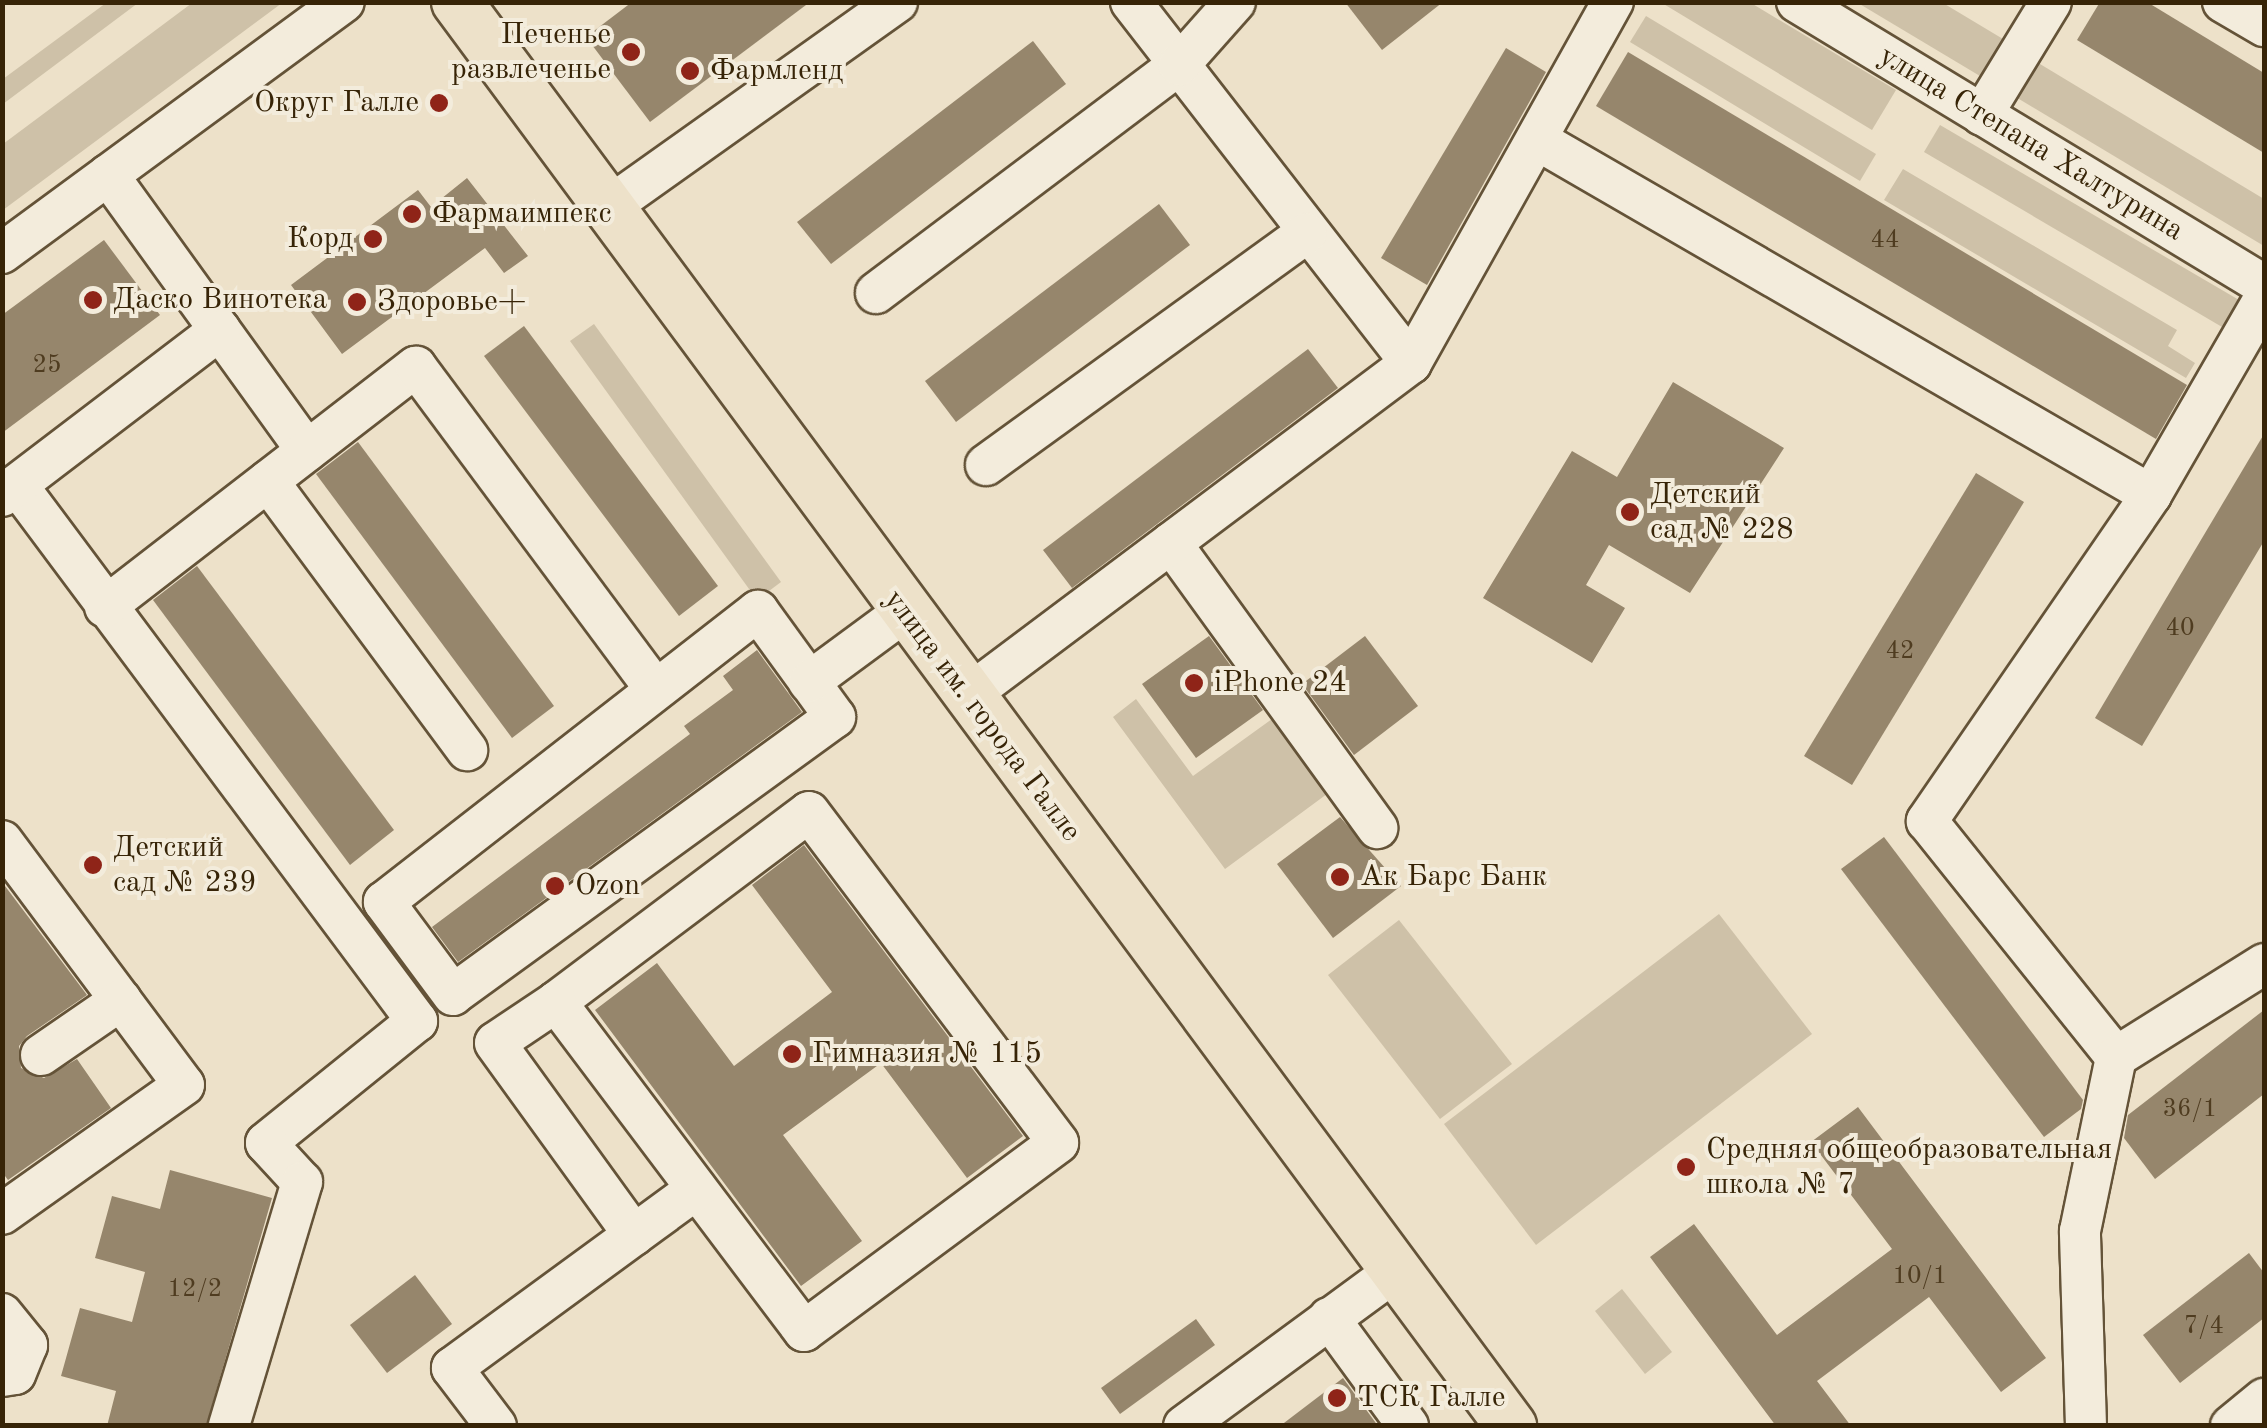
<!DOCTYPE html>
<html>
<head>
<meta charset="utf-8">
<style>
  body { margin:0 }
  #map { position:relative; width:2267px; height:1428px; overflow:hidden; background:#ede1c9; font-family:"Old Standard TT",serif }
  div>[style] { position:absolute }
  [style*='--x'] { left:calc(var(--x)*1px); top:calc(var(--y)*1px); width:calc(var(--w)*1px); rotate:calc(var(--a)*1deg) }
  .green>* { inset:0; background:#cec1a8 }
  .building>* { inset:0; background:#96866c }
  .roads { filter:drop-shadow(2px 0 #645338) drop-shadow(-2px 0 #645338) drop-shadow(0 2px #645338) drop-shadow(0 -2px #645338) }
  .minor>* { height:40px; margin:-20px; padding:0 20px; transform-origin:20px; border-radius:20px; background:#f3ecdc }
  .major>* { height:50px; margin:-25px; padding:0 25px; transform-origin:25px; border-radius:25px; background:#ede1c9 }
  .dots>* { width:28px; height:28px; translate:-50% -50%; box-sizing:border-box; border:5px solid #f3ecdc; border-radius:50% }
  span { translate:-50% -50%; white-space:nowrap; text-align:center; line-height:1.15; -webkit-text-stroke:8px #f3ecdc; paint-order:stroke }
  .number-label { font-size:25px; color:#4f3c20 }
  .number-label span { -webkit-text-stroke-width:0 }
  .poi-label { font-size:30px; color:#372407 }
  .right { translate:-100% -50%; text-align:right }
  .left { translate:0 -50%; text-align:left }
  .street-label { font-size:30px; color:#372407 }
  .frame { position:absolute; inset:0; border:5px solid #372407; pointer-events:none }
</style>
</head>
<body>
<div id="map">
  <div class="green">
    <i style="clip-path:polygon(106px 3px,138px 3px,3px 104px,3px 79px)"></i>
    <i style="clip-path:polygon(192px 3px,282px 3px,3px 210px,3px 144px)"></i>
    <i style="clip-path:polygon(1662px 3px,1751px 3px,1896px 90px,1872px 130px)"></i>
    <i style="clip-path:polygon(1858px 3px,1943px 3px,2013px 45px,1990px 82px)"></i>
    <i style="clip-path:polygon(1646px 16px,1876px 154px,1860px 181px,1630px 42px)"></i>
    <i style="clip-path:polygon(2035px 61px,2264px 199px,2264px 246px,2014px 96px)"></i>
    <i style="clip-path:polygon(1940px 125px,2251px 307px,2234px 334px,1924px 152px)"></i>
    <i style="clip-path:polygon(1903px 169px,2177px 330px,2168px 346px,2195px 363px,2186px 378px,1884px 200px)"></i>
    <i style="clip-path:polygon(594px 324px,781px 582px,757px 600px,570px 341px)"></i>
    <i style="clip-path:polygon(1136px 699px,1193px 776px,1276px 716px,1331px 791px,1225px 869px,1113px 717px)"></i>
    <i style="clip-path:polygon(1719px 914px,1812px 1034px,1536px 1245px,1444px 1124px)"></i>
    <i style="clip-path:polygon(1399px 920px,1512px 1064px,1440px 1119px,1328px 975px)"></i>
    <i style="clip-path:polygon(1622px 1289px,1672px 1352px,1645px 1374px,1595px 1311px)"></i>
  </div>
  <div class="building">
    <i style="clip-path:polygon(632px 2px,810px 2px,650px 122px,586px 37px)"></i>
    <i style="clip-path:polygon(1345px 2px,1443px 2px,1382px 50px)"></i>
    <i style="clip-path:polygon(2100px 2px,2147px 2px,2264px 73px,2264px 153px,2077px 40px)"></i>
    <i style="clip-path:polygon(1033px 41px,1066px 84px,831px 264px,797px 222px)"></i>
    <i style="clip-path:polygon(1506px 48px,1546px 72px,1427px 285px,1381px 258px)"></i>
    <i style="clip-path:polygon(1628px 52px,2187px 385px,2156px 439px,1596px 106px)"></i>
    <i style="clip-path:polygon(467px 178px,528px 256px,504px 273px,485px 248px,342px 354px,291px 285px,418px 190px,431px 207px)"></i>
    <i style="clip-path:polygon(1159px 204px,1190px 245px,956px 422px,925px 381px)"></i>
    <i style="clip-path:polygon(104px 240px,160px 315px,2px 433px,2px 315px)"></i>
    <i style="clip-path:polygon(524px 326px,718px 586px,679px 616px,484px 356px)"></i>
    <i style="clip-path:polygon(1308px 349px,1338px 388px,1072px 588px,1043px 550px)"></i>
    <i style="clip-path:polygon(1673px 382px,1784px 448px,1690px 593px,1609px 545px,1586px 585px,1625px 608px,1592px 663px,1483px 598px,1572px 451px,1617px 477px)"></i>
    <i style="clip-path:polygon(2264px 434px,2264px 541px,2142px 746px,2095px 718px)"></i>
    <i style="clip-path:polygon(358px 442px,554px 706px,512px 738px,316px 474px)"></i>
    <i style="clip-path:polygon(1976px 473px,2024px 502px,1852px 785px,1804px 756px)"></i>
    <i style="clip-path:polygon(197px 566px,394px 830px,350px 865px,153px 600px)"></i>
    <i style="clip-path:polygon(1209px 636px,1263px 710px,1196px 758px,1142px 684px)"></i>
    <i style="clip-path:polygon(1365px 636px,1418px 706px,1354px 755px,1302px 684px)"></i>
    <i style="clip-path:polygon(757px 650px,802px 712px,458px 962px,432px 927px,690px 734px,684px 726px,733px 690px,723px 676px)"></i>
    <i style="clip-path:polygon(1340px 817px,1401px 886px,1333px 938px,1277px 864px)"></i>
    <i style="clip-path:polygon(1884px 837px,2083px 1100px,2081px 1109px,2044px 1137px,1841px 869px)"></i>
    <i style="clip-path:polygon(804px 845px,1023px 1136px,967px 1178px,881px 1063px,783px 1135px,862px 1241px,801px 1286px,595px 1010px,657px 963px,734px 1066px,832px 992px,752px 885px)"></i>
    <i style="clip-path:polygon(2px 882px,87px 995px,27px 1036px,19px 1046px,21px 1068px,44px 1078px,77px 1059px,111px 1108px,8px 1180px,2px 1172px)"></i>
    <i style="clip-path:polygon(2264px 1010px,2264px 1094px,2155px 1179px,2124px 1138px,2128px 1115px)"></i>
    <i style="clip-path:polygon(1858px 1107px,2046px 1358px,2001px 1392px,1929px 1297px,1817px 1381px,1851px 1426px,1776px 1426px,1650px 1257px,1694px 1224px,1777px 1335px,1892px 1249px,1811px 1142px)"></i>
    <i style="clip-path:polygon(170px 1170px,272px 1198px,206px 1426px,107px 1426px,116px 1391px,61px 1376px,80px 1308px,132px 1322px,145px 1272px,95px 1258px,112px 1196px,160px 1209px)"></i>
    <i style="clip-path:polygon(2249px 1253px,2264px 1273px,2264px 1318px,2180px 1383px,2143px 1335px)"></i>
    <i style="clip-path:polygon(415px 1275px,452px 1324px,387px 1373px,350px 1325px)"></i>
    <i style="clip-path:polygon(1196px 1319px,1215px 1345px,1120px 1414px,1101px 1388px)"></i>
    <i style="clip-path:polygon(1343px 1378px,1378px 1426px,1280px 1426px)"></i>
  </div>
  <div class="roads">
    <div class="minor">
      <i style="--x:1131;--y:2;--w:457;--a:52.2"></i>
      <i style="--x:1411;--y:363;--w:414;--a:-60.8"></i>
      <i style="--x:1797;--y:2;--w:546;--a:31.22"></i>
      <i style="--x:2223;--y:2;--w:48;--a:30.3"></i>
      <i style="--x:1982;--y:115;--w:132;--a:-58.6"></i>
      <i style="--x:1539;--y:141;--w:707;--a:30.05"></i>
      <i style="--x:108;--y:175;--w:340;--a:54.2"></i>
      <i style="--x:610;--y:206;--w:352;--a:-35.4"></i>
      <i style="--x:2;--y:253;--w:424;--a:-36.3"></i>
      <i style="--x:876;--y:293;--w:379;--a:-37"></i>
      <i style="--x:1179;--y:65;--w:84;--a:-48.4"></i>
      <i style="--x:2264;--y:299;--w:226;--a:120"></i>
      <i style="--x:2151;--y:495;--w:396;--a:124.5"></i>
      <i style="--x:1927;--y:821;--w:302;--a:51.3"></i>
      <i style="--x:2116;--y:1057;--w:175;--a:-32.1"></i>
      <i style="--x:986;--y:465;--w:395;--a:-35.9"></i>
      <i style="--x:268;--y:481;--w:335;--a:53.5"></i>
      <i style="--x:17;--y:485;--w:669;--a:53.27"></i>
      <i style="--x:417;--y:1021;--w:194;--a:141.1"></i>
      <i style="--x:266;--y:1143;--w:53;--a:47.3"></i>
      <i style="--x:302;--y:1182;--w:255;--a:106.7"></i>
      <i style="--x:2;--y:496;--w:274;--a:-37.3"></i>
      <i style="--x:1171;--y:543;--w:352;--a:54.1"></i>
      <i style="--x:105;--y:607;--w:393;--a:-37.7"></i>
      <i style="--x:416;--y:367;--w:399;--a:53.4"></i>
      <i style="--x:758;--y:611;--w:131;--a:54"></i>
      <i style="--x:835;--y:717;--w:472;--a:144"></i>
      <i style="--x:453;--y:995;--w:116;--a:-126.6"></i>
      <i style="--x:384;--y:902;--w:474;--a:-37.9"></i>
      <i style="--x:809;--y:682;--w:118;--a:-36.4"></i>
      <i style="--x:967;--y:696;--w:555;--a:-36.87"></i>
      <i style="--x:809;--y:812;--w:414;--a:53"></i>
      <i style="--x:1058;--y:1143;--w:316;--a:143.5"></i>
      <i style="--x:804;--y:1331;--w:412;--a:-127"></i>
      <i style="--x:556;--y:1002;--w:316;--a:-36.9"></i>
      <i style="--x:2;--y:841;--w:304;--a:53.3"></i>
      <i style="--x:184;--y:1085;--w:223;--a:144.7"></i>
      <i style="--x:556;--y:1002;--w:73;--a:146.1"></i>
      <i style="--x:495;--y:1043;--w:237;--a:54.1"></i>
      <i style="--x:41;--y:1055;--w:97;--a:-34.5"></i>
      <i style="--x:2;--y:1314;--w:40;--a:51"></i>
      <i style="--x:27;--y:1345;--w:31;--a:112"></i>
      <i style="--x:15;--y:1374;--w:13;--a:171"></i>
      <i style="--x:1329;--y:1318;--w:134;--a:53.8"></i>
      <i style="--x:496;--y:1426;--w:73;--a:-127.2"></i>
      <i style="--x:452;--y:1368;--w:303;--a:-36.2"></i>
      <i style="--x:1184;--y:1426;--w:263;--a:-36.3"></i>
      <i style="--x:2086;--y:1426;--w:195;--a:-91.8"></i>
      <i style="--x:2080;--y:1231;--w:178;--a:-78.3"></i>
      <i style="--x:2231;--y:1426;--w:43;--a:-39.3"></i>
    </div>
    <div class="major">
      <i style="--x:457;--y:2;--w:1772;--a:53.49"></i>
    </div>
  </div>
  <div class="dots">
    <i style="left:631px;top:52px;background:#8f2418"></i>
    <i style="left:690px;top:71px;background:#8f2418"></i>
    <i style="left:439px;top:103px;background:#8f2418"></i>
    <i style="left:412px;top:214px;background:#8f2418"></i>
    <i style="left:373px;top:239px;background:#8f2418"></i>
    <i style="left:93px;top:300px;background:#8f2418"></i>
    <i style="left:357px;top:302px;background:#8f2418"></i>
    <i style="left:1630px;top:512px;background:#8f2418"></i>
    <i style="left:1194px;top:683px;background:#8f2418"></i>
    <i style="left:93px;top:865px;background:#8f2418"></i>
    <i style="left:1340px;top:877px;background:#8f2418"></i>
    <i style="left:555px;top:886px;background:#8f2418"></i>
    <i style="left:792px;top:1054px;background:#8f2418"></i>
    <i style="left:1686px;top:1167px;background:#8f2418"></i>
    <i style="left:1337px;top:1398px;background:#8f2418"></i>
  </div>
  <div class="number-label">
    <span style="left:1885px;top:241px">44</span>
    <span style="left:47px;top:366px">25</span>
    <span style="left:2180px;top:629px">40</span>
    <span style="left:1900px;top:652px">42</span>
    <span style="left:2190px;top:1110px">36/1</span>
    <span style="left:1920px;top:1277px">10/1</span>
    <span style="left:195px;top:1290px">12/2</span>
    <span style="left:2204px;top:1327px">7/4</span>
  </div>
  <div class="poi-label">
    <span class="right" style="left:611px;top:52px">Печенье<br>развлеченье</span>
    <span class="left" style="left:710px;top:71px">Фармленд</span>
    <span class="right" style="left:419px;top:103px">Округ Галле</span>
    <span class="left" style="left:432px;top:214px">Фармаимпекс</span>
    <span class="right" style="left:353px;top:239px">Корд</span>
    <span class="left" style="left:113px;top:300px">Даско Винотека</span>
    <span class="left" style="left:377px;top:302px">Здоровье+</span>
    <span class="left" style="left:1650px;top:512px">Детский<br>сад № 228</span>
    <span class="left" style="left:1214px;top:683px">iPhone 24</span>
    <span class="left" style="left:113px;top:865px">Детский<br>сад № 239</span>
    <span class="left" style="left:1360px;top:877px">Ак Барс Банк</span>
    <span class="left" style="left:575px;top:886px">Ozon</span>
    <span class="left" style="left:812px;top:1054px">Гимназия № 115</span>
    <span class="left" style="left:1706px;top:1167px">Средняя общеобразовательная<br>школа № 7</span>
    <span class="left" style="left:1357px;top:1398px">ТСК Галле</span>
  </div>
  <div class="street-label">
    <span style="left:2031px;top:144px;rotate:31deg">улица Степана Халтурина</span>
    <span style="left:982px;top:716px;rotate:53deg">улица им. города Галле</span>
  </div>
  <div class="frame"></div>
</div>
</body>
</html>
